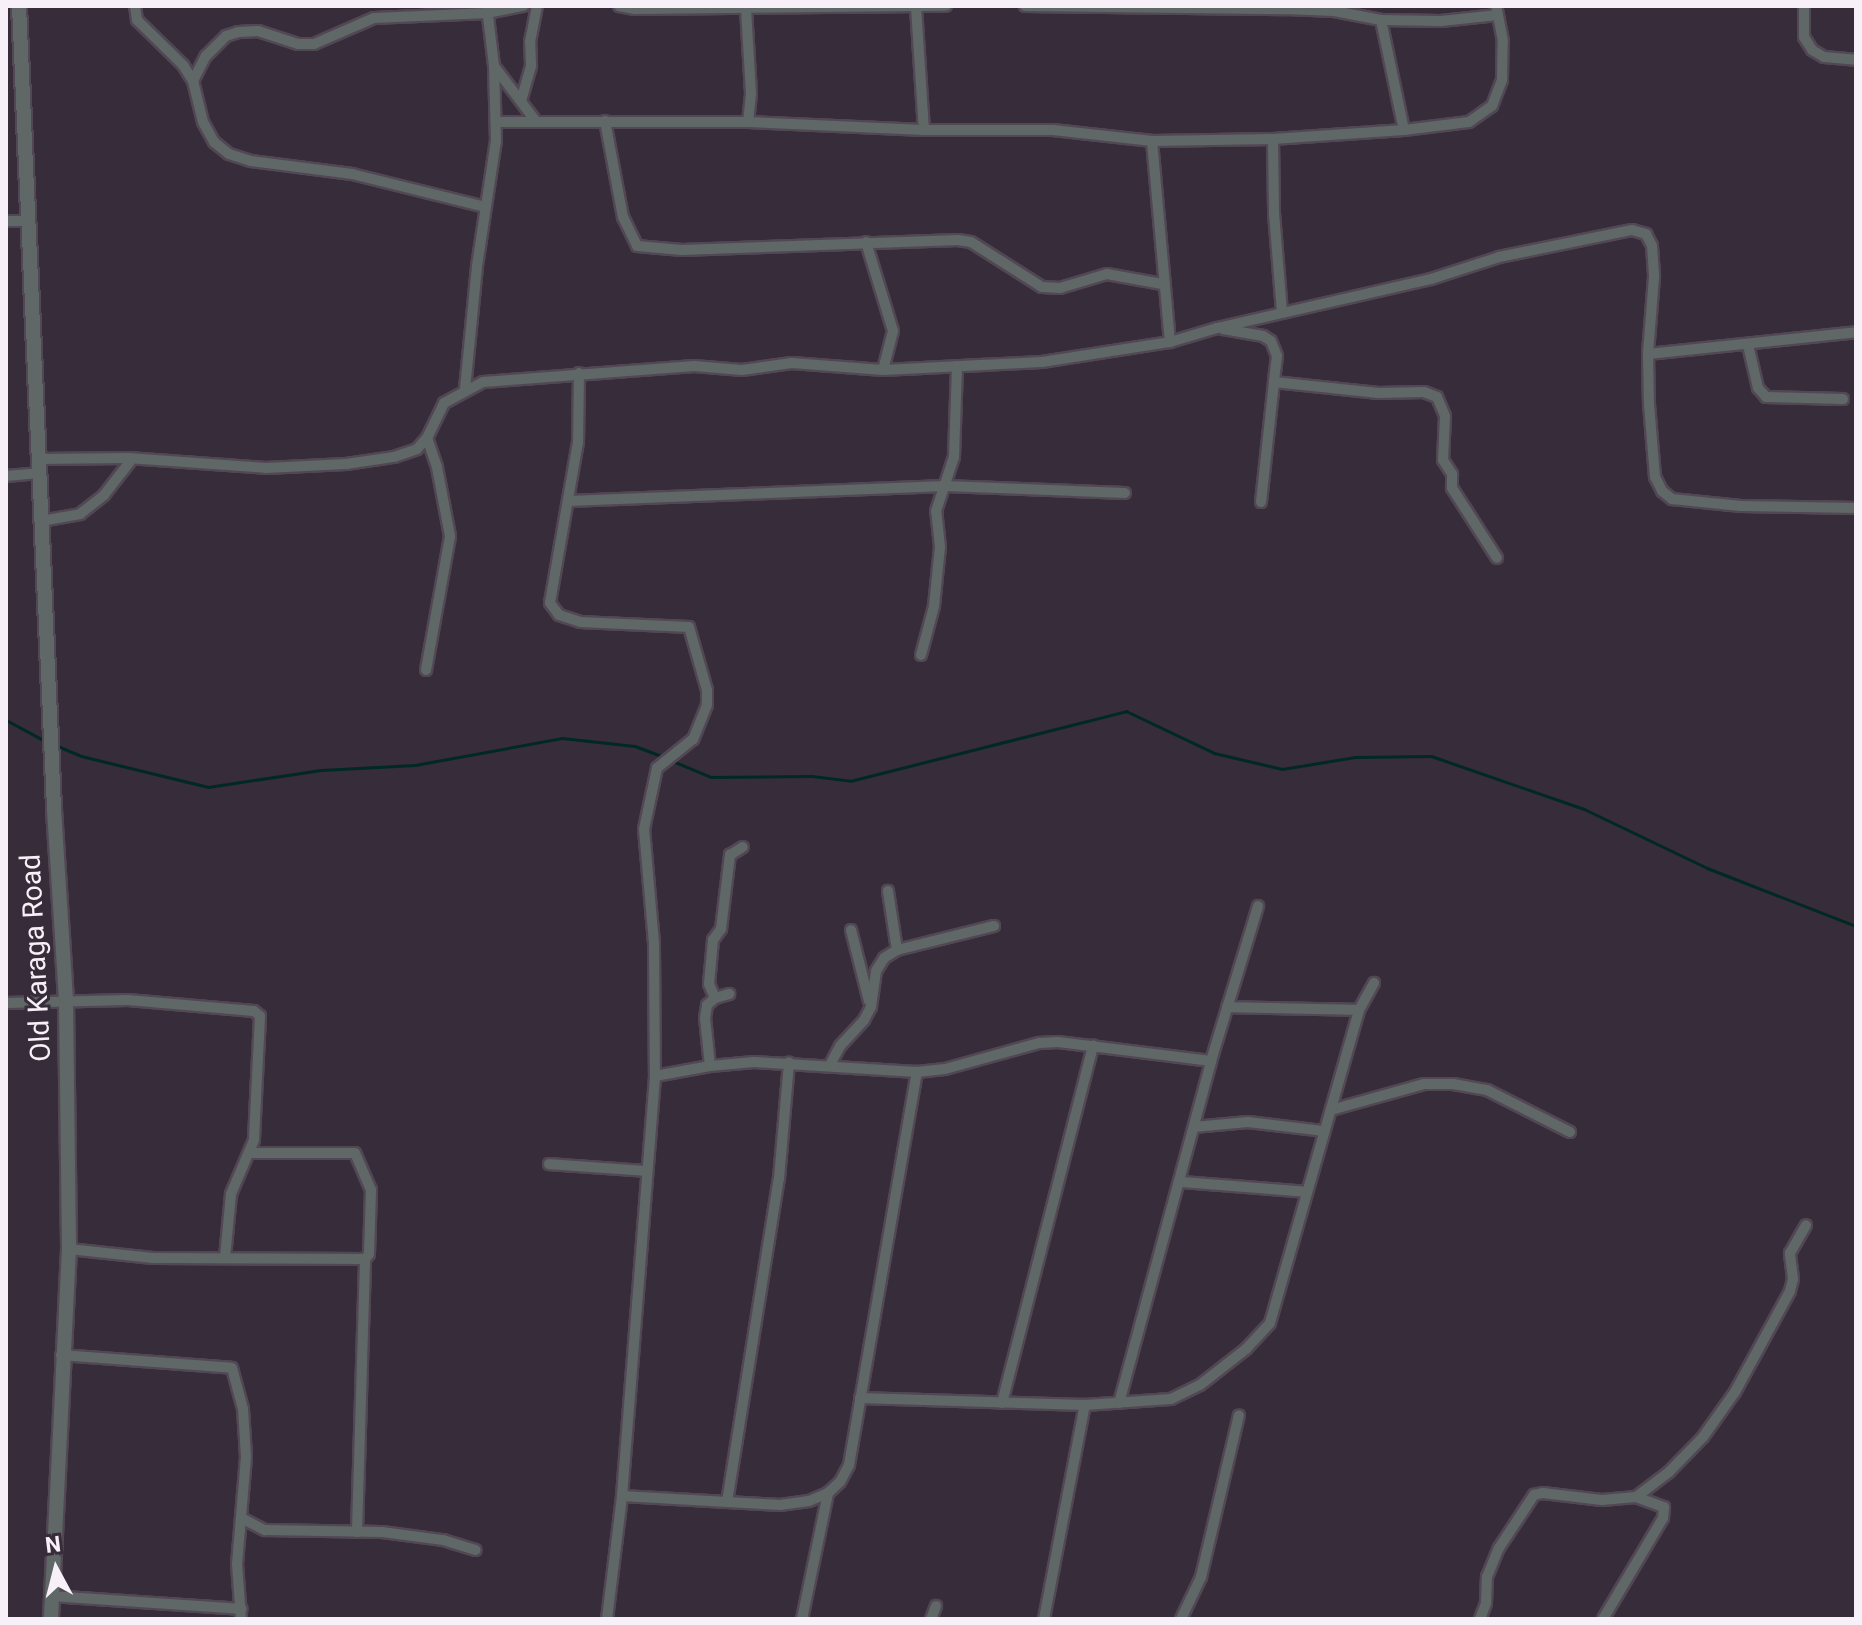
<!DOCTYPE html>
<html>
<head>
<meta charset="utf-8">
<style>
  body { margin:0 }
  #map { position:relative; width:1862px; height:1625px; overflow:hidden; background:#372c39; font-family:Roboto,sans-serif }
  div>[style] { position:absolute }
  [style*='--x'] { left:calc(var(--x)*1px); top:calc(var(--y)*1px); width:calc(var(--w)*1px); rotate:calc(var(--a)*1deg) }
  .stream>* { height:3px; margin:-1.5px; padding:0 1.5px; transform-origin:1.5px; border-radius:1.5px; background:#002923 }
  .roads { filter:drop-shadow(2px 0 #524754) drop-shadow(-2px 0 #524754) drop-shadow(0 2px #524754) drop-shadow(0 -2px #524754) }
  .minor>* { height:10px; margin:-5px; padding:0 5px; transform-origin:5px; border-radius:5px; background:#5f6866 }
  .tertiary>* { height:14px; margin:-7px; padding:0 7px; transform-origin:7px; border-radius:7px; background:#5f6866 }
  span { translate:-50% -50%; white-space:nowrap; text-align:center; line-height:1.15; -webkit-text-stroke:6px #372c39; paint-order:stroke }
  .street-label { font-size:28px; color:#f7f0f8 }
  .frame { position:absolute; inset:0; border:8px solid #f7f0f8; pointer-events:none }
  .north { position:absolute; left:16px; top:1529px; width:80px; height:80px; -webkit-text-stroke:6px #372c39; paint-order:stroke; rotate:353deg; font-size:22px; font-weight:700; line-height:32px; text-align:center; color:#f7f0f8 }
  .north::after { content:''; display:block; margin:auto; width:28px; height:36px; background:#f7f0f8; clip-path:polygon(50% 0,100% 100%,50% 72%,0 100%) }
</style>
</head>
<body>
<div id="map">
  <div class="stream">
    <i style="--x:6;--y:720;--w:44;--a:28.3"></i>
    <i style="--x:55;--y:745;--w:28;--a:23"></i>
    <i style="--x:81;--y:756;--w:131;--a:13.7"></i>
    <i style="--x:208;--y:787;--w:114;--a:-8.6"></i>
    <i style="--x:321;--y:770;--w:94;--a:-3"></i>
    <i style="--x:415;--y:765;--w:149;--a:-10.4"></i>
    <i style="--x:562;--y:738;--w:73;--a:6.3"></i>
    <i style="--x:635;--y:746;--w:30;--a:21"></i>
    <i style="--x:670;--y:760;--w:44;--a:22.5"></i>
    <i style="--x:711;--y:777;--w:101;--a:-0.6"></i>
    <i style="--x:812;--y:776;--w:38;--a:7"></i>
    <i style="--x:850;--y:781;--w:285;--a:-14.2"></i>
    <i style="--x:1126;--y:711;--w:98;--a:25.5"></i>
    <i style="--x:1214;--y:753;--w:70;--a:13.2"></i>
    <i style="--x:1282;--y:769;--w:74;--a:-9.3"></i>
    <i style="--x:1355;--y:757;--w:76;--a:-0.8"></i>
    <i style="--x:1431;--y:756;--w:162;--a:19.1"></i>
    <i style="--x:1584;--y:809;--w:136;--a:25.6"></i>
    <i style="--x:1707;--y:868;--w:160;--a:21.3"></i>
  </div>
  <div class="roads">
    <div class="minor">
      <i style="--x:135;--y:6;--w:14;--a:82"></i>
      <i style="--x:137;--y:20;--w:64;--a:44.4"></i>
      <i style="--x:183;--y:65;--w:19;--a:58"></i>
      <i style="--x:193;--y:81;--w:42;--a:76.3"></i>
      <i style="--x:203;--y:122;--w:23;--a:61"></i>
      <i style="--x:214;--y:142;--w:19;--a:39"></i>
      <i style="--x:229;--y:154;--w:23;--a:18"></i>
      <i style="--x:251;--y:161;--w:102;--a:7.3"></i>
      <i style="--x:352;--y:174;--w:137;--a:13.9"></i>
      <i style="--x:619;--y:6;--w:16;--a:11"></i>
      <i style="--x:635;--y:9;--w:311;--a:-0.6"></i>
      <i style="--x:1025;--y:6;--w:261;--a:0.7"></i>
      <i style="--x:1286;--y:9;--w:48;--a:2.4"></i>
      <i style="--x:1334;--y:11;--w:48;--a:10.8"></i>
      <i style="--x:1381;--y:20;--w:112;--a:78.2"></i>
      <i style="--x:1804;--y:6;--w:31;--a:90"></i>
      <i style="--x:1804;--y:37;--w:15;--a:58"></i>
      <i style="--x:1812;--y:50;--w:14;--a:30"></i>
      <i style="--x:1824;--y:57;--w:32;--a:5"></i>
      <i style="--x:916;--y:7;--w:123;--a:86.3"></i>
      <i style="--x:487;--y:8;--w:58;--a:83.1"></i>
      <i style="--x:494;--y:66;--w:68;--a:52.8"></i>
      <i style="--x:746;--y:9;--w:85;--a:86.6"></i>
      <i style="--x:751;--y:94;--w:28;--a:96"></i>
      <i style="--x:1381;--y:20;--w:60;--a:1"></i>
      <i style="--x:1441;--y:21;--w:57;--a:-6"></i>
      <i style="--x:193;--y:81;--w:28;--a:-63"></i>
      <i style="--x:206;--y:56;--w:28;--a:-45"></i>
      <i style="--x:226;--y:36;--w:13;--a:-18"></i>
      <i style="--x:238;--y:32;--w:20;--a:-3"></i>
      <i style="--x:258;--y:31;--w:42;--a:18"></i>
      <i style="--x:298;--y:44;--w:16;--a:0"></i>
      <i style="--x:314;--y:44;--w:65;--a:-23.4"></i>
      <i style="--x:374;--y:18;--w:113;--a:-2.5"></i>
      <i style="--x:487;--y:13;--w:37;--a:-11"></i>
      <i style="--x:521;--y:101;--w:37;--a:-74"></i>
      <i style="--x:531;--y:65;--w:23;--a:-92"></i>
      <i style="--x:530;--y:42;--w:37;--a:-79"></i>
      <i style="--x:605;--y:121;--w:98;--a:79.4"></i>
      <i style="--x:623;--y:217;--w:32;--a:64"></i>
      <i style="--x:637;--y:246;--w:45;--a:5.1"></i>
      <i style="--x:682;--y:250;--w:276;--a:-2.1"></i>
      <i style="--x:958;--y:240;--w:13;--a:9"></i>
      <i style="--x:971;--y:242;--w:84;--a:32.4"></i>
      <i style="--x:1042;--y:287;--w:18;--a:3"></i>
      <i style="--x:1060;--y:288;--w:49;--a:-16.6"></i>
      <i style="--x:1107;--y:274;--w:56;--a:10.3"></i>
      <i style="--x:497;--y:122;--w:251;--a:0"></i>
      <i style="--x:748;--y:122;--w:176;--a:2.6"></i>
      <i style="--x:924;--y:130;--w:129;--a:0"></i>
      <i style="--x:1053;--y:130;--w:100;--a:6.3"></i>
      <i style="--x:1152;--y:141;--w:121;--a:-0.9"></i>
      <i style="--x:1273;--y:139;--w:131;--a:-3.9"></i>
      <i style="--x:1404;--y:130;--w:65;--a:-7"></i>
      <i style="--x:1469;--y:122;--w:28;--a:-35"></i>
      <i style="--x:1492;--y:106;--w:28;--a:-69"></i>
      <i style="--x:1502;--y:80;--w:39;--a:-89"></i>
      <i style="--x:1503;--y:41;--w:36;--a:-101"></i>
      <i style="--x:1273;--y:139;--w:74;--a:89.2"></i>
      <i style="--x:1274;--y:213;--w:99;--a:85.4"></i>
      <i style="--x:1152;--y:141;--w:202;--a:84.9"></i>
      <i style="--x:6;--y:221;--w:23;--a:0"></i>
      <i style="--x:866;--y:242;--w:93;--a:73.1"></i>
      <i style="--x:893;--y:331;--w:40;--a:104.4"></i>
      <i style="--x:1223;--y:329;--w:41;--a:9.9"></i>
      <i style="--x:1263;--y:336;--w:9;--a:32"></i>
      <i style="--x:1271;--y:341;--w:16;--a:68"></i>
      <i style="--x:1277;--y:356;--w:26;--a:97"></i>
      <i style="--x:1274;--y:382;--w:105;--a:6"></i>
      <i style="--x:1378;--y:393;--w:46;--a:-1.2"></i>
      <i style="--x:1424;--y:392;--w:14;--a:21"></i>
      <i style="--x:1437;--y:397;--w:21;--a:67"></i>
      <i style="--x:1445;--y:416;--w:44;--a:92.6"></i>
      <i style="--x:1443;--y:460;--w:17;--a:57"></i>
      <i style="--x:1452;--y:474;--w:14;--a:90"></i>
      <i style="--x:1452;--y:488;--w:83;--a:57.3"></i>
      <i style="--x:1748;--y:345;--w:44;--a:76.9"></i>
      <i style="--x:1758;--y:388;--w:12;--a:48"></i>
      <i style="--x:1766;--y:397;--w:77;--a:1.5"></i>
      <i style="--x:1648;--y:354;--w:209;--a:-6"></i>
      <i style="--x:579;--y:373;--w:69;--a:90.8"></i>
      <i style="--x:578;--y:442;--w:163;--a:99.9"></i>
      <i style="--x:550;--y:603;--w:15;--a:53"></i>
      <i style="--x:559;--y:615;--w:22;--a:18"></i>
      <i style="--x:580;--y:622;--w:109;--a:2.6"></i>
      <i style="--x:689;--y:627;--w:66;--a:74.1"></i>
      <i style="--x:707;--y:690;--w:15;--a:90"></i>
      <i style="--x:707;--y:705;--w:37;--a:112"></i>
      <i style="--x:693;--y:739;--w:46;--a:141.1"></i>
      <i style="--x:657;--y:768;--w:62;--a:102"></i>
      <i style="--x:644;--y:829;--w:115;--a:85"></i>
      <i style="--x:654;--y:944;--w:132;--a:89.6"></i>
      <i style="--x:465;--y:389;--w:124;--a:-84.4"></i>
      <i style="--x:477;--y:266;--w:126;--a:-81.4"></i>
      <i style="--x:496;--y:141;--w:75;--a:-91.5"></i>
      <i style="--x:39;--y:459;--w:89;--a:-0.6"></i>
      <i style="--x:128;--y:458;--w:138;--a:4.1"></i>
      <i style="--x:266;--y:468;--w:80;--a:-2.9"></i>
      <i style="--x:346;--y:464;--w:49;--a:-8.3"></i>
      <i style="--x:394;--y:457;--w:24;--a:-19"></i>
      <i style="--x:417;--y:449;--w:15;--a:-48"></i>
      <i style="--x:427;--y:438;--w:39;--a:-64"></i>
      <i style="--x:444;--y:403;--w:44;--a:-28.3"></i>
      <i style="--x:483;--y:382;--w:212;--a:-4.3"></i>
      <i style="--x:694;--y:366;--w:48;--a:4.8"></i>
      <i style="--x:742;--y:370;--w:50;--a:-8"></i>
      <i style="--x:792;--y:363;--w:91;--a:4.4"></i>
      <i style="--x:883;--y:370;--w:159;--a:-2.9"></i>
      <i style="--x:1042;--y:362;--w:130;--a:-8.9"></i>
      <i style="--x:1170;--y:342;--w:49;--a:-16.6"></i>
      <i style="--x:1217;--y:328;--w:220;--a:-12.9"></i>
      <i style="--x:1431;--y:279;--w:71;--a:-17.9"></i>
      <i style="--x:1499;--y:257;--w:136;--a:-11.5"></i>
      <i style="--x:1632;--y:230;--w:15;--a:16"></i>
      <i style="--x:1646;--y:234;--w:13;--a:63"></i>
      <i style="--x:1652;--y:246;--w:31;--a:86"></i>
      <i style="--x:1654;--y:277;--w:77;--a:94.5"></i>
      <i style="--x:1648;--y:354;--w:50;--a:88.9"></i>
      <i style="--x:1649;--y:404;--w:73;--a:85.3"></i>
      <i style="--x:1655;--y:477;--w:16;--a:63"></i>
      <i style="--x:1662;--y:491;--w:13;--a:39"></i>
      <i style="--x:1672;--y:499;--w:69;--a:5.8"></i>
      <i style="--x:1741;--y:506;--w:115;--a:1"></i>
      <i style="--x:6;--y:476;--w:33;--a:-5"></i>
      <i style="--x:569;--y:501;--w:376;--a:-2.3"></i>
      <i style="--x:945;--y:486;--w:180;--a:2.2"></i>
      <i style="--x:1261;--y:502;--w:121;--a:-83.8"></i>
      <i style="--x:41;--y:521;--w:40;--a:-10"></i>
      <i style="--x:80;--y:514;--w:31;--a:-38"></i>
      <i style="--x:104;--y:495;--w:46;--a:-52.1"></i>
      <i style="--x:921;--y:655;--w:51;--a:-75.1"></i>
      <i style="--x:934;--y:606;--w:59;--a:-84.2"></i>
      <i style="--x:940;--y:547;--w:36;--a:-96"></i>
      <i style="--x:936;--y:511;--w:57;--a:-71.6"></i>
      <i style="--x:954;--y:457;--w:91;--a:-88.1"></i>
      <i style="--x:426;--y:670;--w:136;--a:-79.8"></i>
      <i style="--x:450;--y:536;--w:70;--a:-100.7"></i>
      <i style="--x:437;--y:467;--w:31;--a:-109"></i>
      <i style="--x:851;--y:930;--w:73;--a:75.8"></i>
      <i style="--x:897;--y:950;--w:100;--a:-13.9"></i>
      <i style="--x:715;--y:998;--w:15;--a:-113"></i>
      <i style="--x:709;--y:984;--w:44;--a:-84.8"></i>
      <i style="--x:713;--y:940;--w:14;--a:-54"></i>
      <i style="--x:721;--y:929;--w:75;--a:-83.1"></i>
      <i style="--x:730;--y:855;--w:15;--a:-32"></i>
      <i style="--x:6;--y:1003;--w:122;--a:-1.4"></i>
      <i style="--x:128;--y:1000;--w:126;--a:5"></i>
      <i style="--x:254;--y:1011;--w:8;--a:40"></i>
      <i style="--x:260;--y:1016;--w:124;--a:92.8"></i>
      <i style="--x:254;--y:1140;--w:59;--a:113.1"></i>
      <i style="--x:231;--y:1194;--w:63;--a:95.4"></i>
      <i style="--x:1227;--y:1007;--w:132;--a:1.3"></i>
      <i style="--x:830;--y:1065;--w:21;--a:-62"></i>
      <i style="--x:840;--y:1046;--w:35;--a:-47"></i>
      <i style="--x:864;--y:1020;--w:15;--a:-62"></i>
      <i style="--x:871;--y:1007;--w:36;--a:-82"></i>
      <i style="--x:876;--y:971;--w:15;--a:-58"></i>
      <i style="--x:884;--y:958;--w:15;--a:-32"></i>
      <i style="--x:897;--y:950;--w:60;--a:-98.7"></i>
      <i style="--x:710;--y:1066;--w:48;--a:-95.9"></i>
      <i style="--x:705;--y:1018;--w:13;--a:-81"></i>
      <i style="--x:707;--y:1005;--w:11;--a:-41"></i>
      <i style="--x:715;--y:998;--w:15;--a:-16"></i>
      <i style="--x:1331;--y:1110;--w:97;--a:-15.6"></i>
      <i style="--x:1424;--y:1084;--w:29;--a:0"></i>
      <i style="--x:1453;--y:1084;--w:35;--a:10"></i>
      <i style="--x:1487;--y:1090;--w:93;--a:26.8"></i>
      <i style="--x:1194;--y:1127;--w:54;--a:-5.3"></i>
      <i style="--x:1248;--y:1122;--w:77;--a:6.8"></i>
      <i style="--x:549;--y:1164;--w:98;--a:4.1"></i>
      <i style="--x:1181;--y:1182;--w:126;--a:4.5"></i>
      <i style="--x:69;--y:1249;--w:84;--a:6.1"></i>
      <i style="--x:153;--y:1258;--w:212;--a:0.3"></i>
      <i style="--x:365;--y:1259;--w:6;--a:-51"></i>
      <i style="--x:369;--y:1254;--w:64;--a:-88.2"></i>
      <i style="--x:371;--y:1190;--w:40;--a:-113.4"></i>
      <i style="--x:355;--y:1153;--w:104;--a:180"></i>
      <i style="--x:61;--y:1355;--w:171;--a:4.3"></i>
      <i style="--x:232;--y:1368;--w:42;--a:75"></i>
      <i style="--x:243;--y:1409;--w:48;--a:86.4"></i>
      <i style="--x:246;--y:1457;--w:107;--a:94.8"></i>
      <i style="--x:237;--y:1564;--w:55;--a:85.8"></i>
      <i style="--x:860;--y:1398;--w:225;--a:1.8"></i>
      <i style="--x:1085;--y:1405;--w:86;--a:-4"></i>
      <i style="--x:1171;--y:1399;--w:32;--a:-26"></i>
      <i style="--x:1200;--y:1385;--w:58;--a:-38"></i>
      <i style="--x:1246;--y:1349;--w:35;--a:-47"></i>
      <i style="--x:1270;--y:1323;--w:325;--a:-74.1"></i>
      <i style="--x:1359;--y:1010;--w:31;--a:-61"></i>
      <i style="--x:1002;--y:1403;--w:369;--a:-75.7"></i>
      <i style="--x:1119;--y:1403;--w:354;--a:-74.9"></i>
      <i style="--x:1211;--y:1061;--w:162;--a:-73.1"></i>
      <i style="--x:622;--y:1496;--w:158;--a:3.3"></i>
      <i style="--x:780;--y:1505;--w:29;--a:-8"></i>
      <i style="--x:809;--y:1501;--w:21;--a:-23"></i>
      <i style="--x:828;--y:1493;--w:16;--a:-43"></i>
      <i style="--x:840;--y:1482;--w:19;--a:-62"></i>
      <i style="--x:849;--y:1465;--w:399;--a:-80.2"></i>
      <i style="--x:1636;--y:1497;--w:41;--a:-37.1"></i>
      <i style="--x:1669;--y:1472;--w:49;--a:-45.8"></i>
      <i style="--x:1703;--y:1437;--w:55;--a:-54.6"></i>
      <i style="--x:1735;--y:1392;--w:115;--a:-61.4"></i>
      <i style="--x:1790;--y:1291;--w:12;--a:-76"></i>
      <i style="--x:1793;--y:1279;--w:26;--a:-97"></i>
      <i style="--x:1790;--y:1253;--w:32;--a:-60"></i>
      <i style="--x:727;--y:1502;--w:327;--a:-80.9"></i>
      <i style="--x:779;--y:1179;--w:117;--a:-85.1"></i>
      <i style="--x:243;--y:1519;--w:25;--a:27"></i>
      <i style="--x:265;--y:1530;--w:117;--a:1"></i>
      <i style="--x:382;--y:1532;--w:62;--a:7.5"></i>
      <i style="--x:443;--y:1540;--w:34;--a:17"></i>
      <i style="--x:357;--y:1532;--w:273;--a:-88.3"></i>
      <i style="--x:52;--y:1596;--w:190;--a:3.9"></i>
      <i style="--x:607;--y:1619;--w:124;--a:-83"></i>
      <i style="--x:622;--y:1496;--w:421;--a:-85.5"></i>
      <i style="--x:655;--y:1076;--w:56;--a:-10.3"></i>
      <i style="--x:710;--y:1066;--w:44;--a:-5.2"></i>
      <i style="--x:754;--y:1062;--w:163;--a:3.5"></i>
      <i style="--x:917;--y:1072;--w:28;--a:-6"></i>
      <i style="--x:945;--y:1069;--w:98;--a:-15.5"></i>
      <i style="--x:1039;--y:1043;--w:19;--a:-3"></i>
      <i style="--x:1058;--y:1042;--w:154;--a:7.1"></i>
      <i style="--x:802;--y:1619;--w:129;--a:-78.3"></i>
      <i style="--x:931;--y:1619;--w:14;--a:-69"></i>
      <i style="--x:1044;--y:1619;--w:218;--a:-79.2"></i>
      <i style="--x:1181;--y:1619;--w:47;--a:-64.5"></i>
      <i style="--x:1201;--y:1577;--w:166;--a:-76.8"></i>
      <i style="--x:1480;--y:1619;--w:17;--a:-69"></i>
      <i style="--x:1486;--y:1603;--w:26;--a:-88"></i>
      <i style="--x:1487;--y:1577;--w:31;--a:-68"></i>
      <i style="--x:1499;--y:1548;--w:64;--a:-56.6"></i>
      <i style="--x:1534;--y:1495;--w:9;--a:-13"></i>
      <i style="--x:1543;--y:1493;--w:59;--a:6.8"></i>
      <i style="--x:1602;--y:1500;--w:34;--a:-5"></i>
      <i style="--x:1636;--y:1497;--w:30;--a:20"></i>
      <i style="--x:1664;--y:1507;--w:11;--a:95"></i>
      <i style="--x:1663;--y:1518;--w:117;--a:120.7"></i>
    </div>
    <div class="tertiary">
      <i style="--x:19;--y:6;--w:804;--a:87.5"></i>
      <i style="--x:54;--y:809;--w:191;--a:86.4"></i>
      <i style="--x:66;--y:1000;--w:249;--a:89.3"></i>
      <i style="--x:69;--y:1249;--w:370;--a:92.8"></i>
    </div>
  </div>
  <div class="street-label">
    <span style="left:36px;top:958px;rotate:-93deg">Old Karaga Road</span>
  </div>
  <div class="frame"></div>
  <div class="north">N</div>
</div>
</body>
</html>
